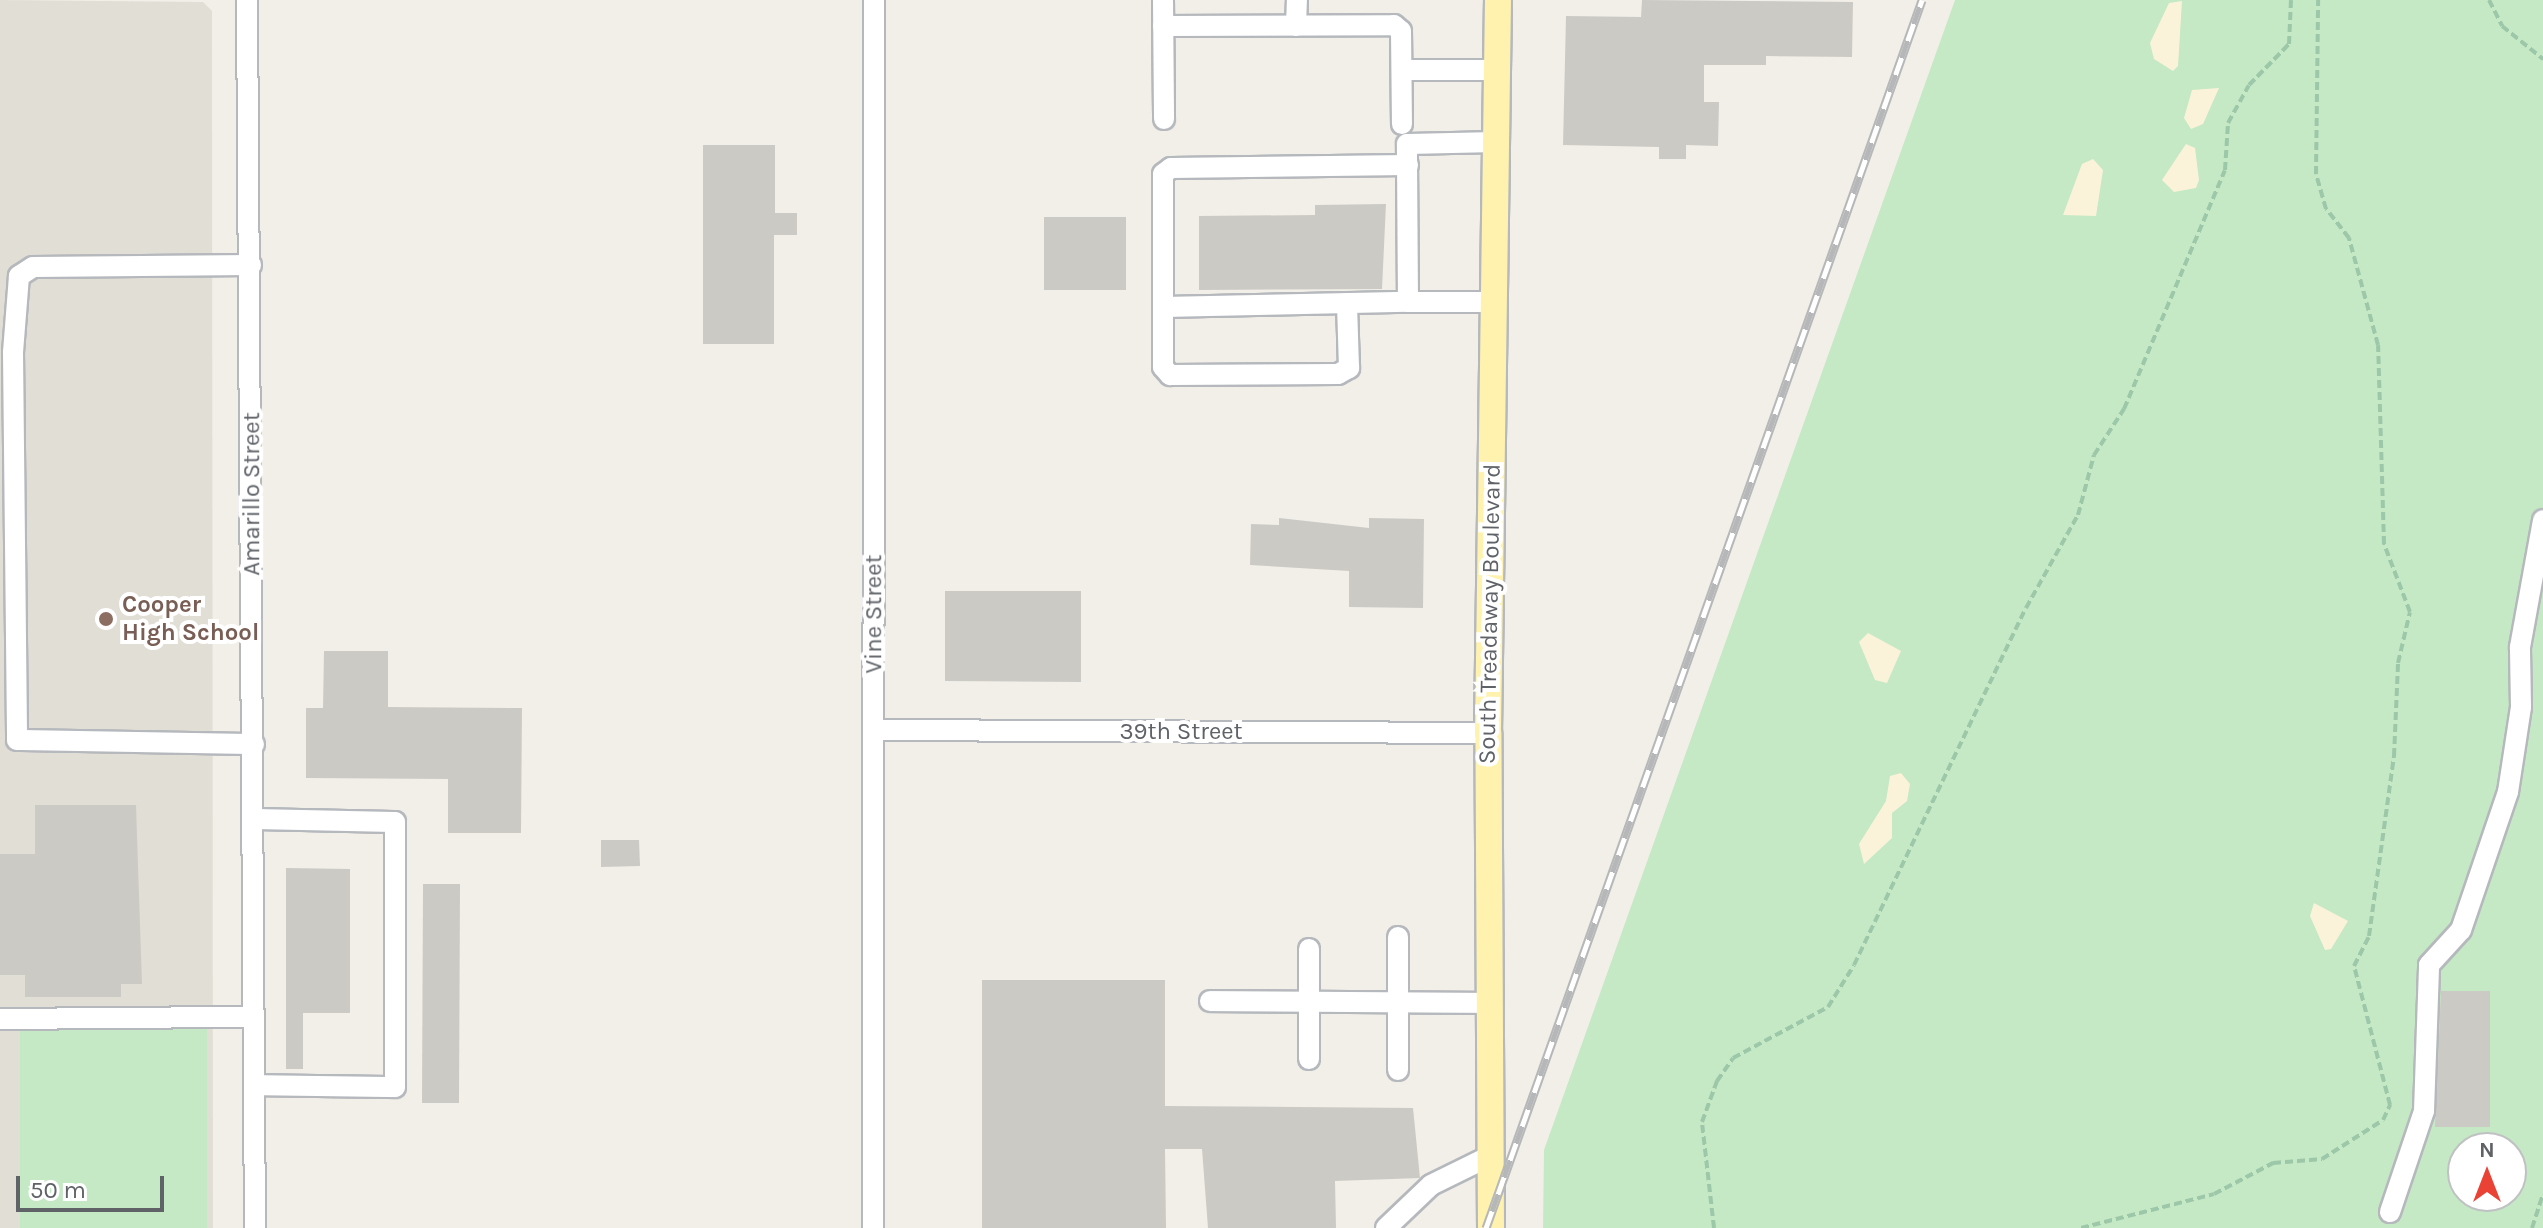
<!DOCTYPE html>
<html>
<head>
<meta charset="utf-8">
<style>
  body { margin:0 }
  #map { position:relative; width:2543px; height:1228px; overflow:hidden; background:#f1efe8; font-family:Karla,sans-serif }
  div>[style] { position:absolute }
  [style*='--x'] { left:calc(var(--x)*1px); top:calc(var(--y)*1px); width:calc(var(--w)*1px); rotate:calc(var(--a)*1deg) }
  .education>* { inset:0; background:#e1ded6 }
  .green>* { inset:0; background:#c5e8c5 }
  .sand>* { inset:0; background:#fbf3d9 }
  .building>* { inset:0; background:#cccac5 }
  .path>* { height:4px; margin-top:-2px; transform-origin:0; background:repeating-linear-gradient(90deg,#9cc7a9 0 8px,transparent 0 12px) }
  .roads { filter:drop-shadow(2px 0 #b5b8bc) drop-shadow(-2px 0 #b5b8bc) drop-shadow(0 2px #b5b8bc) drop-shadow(0 -2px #b5b8bc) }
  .minor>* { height:20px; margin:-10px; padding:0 10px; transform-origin:10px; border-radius:10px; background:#fff }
  .major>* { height:26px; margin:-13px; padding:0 13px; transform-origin:13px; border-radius:13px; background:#fff2af }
  .rail>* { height:9px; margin-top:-4.5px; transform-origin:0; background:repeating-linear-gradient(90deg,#fff 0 18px,#b6b7b8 0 36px); box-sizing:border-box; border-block:2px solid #b6b7b8 }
  .dots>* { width:22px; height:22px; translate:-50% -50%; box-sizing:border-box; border:4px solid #fff; border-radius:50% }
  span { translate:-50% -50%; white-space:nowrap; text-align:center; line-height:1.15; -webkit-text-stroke:8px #fff; paint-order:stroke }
  .street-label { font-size:24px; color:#5f6368 }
  .education-label { font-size:24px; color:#785e54; font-weight:700 }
  .left { translate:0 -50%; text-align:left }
  .north { position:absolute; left:2447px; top:1132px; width:80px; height:80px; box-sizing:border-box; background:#fff; border:2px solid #bfc1c3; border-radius:50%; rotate:0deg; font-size:22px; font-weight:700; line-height:32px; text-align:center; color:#5f6368 }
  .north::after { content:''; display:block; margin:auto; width:28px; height:36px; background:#ea4335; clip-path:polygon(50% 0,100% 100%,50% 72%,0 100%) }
  .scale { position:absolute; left:16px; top:1176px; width:148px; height:36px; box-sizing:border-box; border:4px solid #5f6368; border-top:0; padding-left:10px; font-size:24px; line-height:28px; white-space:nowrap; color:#5f6368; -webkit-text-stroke:6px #fff; paint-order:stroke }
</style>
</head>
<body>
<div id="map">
  <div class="education">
    <i style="clip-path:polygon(0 0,203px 2px,212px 11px,213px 1228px,0 1228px)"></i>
  </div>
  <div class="green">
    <i style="clip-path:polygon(evenodd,1955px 0,2543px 0,2543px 1228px,1543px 1228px,1544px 1150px,1955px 0,2463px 1148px,2511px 1148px,2511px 1196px,2463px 1196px,2463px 1148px)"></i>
    <i style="clip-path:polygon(20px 1027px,207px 1027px,207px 1228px,20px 1228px)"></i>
  </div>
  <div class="sand">
    <i style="clip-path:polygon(2182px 1px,2178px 66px,2173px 71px,2154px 59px,2150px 43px,2169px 3px)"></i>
    <i style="clip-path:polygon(2219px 88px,2203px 124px,2191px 129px,2184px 118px,2192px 90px)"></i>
    <i style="clip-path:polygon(2186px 144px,2195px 148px,2199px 180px,2196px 188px,2174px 192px,2162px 180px)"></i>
    <i style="clip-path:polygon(2093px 159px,2103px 170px,2096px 216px,2063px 215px,2082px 164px)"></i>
    <i style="clip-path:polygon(1868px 633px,1901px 651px,1887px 683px,1875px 680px,1859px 642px)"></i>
    <i style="clip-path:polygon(1901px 773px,1910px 784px,1907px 801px,1892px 813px,1892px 838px,1864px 864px,1859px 844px,1886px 801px,1890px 776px)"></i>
    <i style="clip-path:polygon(2314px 903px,2348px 921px,2331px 949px,2325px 950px,2310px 916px)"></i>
  </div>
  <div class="building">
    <i style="clip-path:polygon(1642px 0,1853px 2px,1852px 57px,1766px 56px,1766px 65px,1704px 65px,1704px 102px,1719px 102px,1718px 146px,1686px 145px,1686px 159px,1659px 159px,1659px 147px,1563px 145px,1566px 16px,1641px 17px)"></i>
    <i style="clip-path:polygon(703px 145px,775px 145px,775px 213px,797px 213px,797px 235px,774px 235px,774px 344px,703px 344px)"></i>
    <i style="clip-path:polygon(1386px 204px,1382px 289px,1199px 290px,1199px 216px,1315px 215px,1315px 205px)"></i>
    <i style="clip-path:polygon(1044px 217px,1126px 217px,1126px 290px,1044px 290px)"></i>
    <i style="clip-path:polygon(1279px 518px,1369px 528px,1369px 518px,1424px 519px,1423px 608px,1349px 607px,1349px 571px,1250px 565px,1251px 524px,1279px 525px)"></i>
    <i style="clip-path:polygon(945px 591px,1081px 591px,1081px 682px,945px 681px)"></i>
    <i style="clip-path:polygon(324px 651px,388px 651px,388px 707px,522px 708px,521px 833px,448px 833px,448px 779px,306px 778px,306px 708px,323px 708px)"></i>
    <i style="clip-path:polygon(35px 805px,136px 805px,142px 984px,121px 984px,121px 997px,25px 997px,25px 975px,0 975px,0 854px,35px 854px)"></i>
    <i style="clip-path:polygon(601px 840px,639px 840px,640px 866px,601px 867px)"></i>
    <i style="clip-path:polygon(286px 868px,350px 869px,350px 1013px,303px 1013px,303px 1069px,286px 1069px)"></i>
    <i style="clip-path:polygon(423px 884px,460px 884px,459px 1103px,422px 1103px)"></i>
    <i style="clip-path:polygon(982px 980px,1165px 980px,1165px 1106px,1413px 1108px,1420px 1178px,1335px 1181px,1336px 1228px,1208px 1228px,1202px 1149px,1165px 1149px,1166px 1228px,982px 1228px)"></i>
    <i style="clip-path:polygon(2441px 991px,2490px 991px,2490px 1127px,2435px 1127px)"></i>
  </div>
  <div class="path">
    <i style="--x:2489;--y:0;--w:29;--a:63"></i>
    <i style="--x:2502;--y:26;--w:53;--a:38.8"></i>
    <i style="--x:1714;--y:1228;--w:107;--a:-96.5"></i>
    <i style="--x:1702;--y:1122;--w:44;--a:-69.9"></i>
    <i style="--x:1717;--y:1081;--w:28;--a:-55"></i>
    <i style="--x:1733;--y:1058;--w:108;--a:-28.2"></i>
    <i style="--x:1828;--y:1007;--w:49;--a:-58.2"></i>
    <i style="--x:1854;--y:965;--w:396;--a:-64.3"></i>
    <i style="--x:2026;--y:608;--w:107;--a:-60.8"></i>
    <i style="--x:2078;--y:515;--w:62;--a:-75.1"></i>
    <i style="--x:2094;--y:455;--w:55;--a:-56.9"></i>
    <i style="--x:2124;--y:409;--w:259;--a:-67.1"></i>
    <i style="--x:2225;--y:170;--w:47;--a:-86.3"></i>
    <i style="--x:2228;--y:123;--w:43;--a:-61.1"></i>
    <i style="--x:2249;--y:85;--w:57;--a:-45.7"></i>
    <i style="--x:2289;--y:44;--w:44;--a:-87.4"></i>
    <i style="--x:2081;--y:1228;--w:137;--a:-14.3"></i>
    <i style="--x:2214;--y:1194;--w:67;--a:-27.7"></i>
    <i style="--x:2273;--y:1163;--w:49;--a:-4.7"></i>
    <i style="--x:2322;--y:1159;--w:72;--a:-32.6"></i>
    <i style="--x:2383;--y:1120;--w:17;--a:-65"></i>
    <i style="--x:2390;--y:1105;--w:144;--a:-104.5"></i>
    <i style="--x:2354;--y:966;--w:34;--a:-63"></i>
    <i style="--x:2369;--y:936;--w:182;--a:-82.1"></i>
    <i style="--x:2394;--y:756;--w:93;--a:-87.5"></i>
    <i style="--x:2398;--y:663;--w:52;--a:-76.8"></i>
    <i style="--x:2410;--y:612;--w:73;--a:-110.9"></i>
    <i style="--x:2384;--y:544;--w:199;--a:-91.7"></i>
    <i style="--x:2378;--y:345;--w:111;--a:-105.2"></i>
    <i style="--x:2349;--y:238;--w:37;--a:-128"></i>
    <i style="--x:2326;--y:209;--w:36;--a:-106"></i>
    <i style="--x:2316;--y:174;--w:174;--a:-89.3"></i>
    <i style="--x:2532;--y:1228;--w:35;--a:-72"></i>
  </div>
  <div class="roads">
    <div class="minor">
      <i style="--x:247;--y:0;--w:1228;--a:89.63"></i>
      <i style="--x:1163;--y:0;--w:119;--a:89.5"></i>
      <i style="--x:1163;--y:26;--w:231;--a:-0.2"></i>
      <i style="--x:1394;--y:25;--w:9;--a:41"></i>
      <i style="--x:1401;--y:31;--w:93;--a:89.4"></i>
      <i style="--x:1296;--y:26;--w:26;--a:-88"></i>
      <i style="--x:1402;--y:70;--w:95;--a:0"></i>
      <i style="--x:1408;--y:165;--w:237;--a:179.3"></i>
      <i style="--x:1171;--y:168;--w:10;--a:143"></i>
      <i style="--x:1163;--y:174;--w:133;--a:90"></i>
      <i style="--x:1163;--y:307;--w:245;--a:-1.2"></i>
      <i style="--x:251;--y:265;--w:218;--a:179.5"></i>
      <i style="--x:33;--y:267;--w:17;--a:147"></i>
      <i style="--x:19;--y:276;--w:76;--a:94.5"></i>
      <i style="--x:13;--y:352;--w:388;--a:89.4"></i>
      <i style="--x:17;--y:740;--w:237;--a:1"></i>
      <i style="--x:1494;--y:302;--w:86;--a:180"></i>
      <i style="--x:1408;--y:302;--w:158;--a:-90.4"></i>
      <i style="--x:1407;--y:144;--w:90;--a:-1.3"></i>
      <i style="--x:1163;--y:307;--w:60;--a:90"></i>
      <i style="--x:1163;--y:367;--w:11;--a:49"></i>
      <i style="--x:1170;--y:375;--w:168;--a:-0.3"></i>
      <i style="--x:1338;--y:374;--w:13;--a:-29"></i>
      <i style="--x:1349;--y:368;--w:65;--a:-91.8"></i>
      <i style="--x:874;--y:730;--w:614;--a:0.28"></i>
      <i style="--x:254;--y:819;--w:141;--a:1.2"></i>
      <i style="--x:395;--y:822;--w:265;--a:90"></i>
      <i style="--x:395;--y:1087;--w:139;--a:-179.2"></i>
      <i style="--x:1398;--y:937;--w:133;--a:90"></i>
      <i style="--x:1309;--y:949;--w:110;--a:90"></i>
      <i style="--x:1210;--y:1001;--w:278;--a:0.4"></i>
      <i style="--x:0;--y:1019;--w:254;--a:-0.5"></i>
      <i style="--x:2390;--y:1212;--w:107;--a:-71.4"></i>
      <i style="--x:2424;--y:1111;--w:146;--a:-88"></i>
      <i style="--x:2429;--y:965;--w:47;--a:-47.6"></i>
      <i style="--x:2461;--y:930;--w:146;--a:-71.2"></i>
      <i style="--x:2508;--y:792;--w:86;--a:-81.3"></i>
      <i style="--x:2521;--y:707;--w:60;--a:-91"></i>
      <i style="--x:2520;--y:647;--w:129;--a:-79.7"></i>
      <i style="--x:873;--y:1228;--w:1228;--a:-89.95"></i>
      <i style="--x:1386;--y:1228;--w:62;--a:-43.7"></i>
      <i style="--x:1431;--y:1185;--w:64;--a:-26.2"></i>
    </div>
    <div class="major">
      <i style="--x:1491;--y:1228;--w:495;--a:-90.3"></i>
      <i style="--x:1488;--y:733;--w:733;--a:-89.22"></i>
    </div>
  </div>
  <div class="rail">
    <i style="--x:1486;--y:1228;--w:1303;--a:-70.45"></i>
  </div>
  <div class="dots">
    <i style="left:106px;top:619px;background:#8d6e63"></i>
  </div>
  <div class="street-label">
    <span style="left:252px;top:494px;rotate:-90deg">Amarillo Street</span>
    <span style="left:874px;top:614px;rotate:-90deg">Vine Street</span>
    <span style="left:1490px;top:614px;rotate:-89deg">South Treadaway Boulevard</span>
    <span style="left:1181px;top:732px">39th Street</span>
  </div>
  <div class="education-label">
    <span class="left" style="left:122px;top:619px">Cooper<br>High School</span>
  </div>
  <div class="north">N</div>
  <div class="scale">50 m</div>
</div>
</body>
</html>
